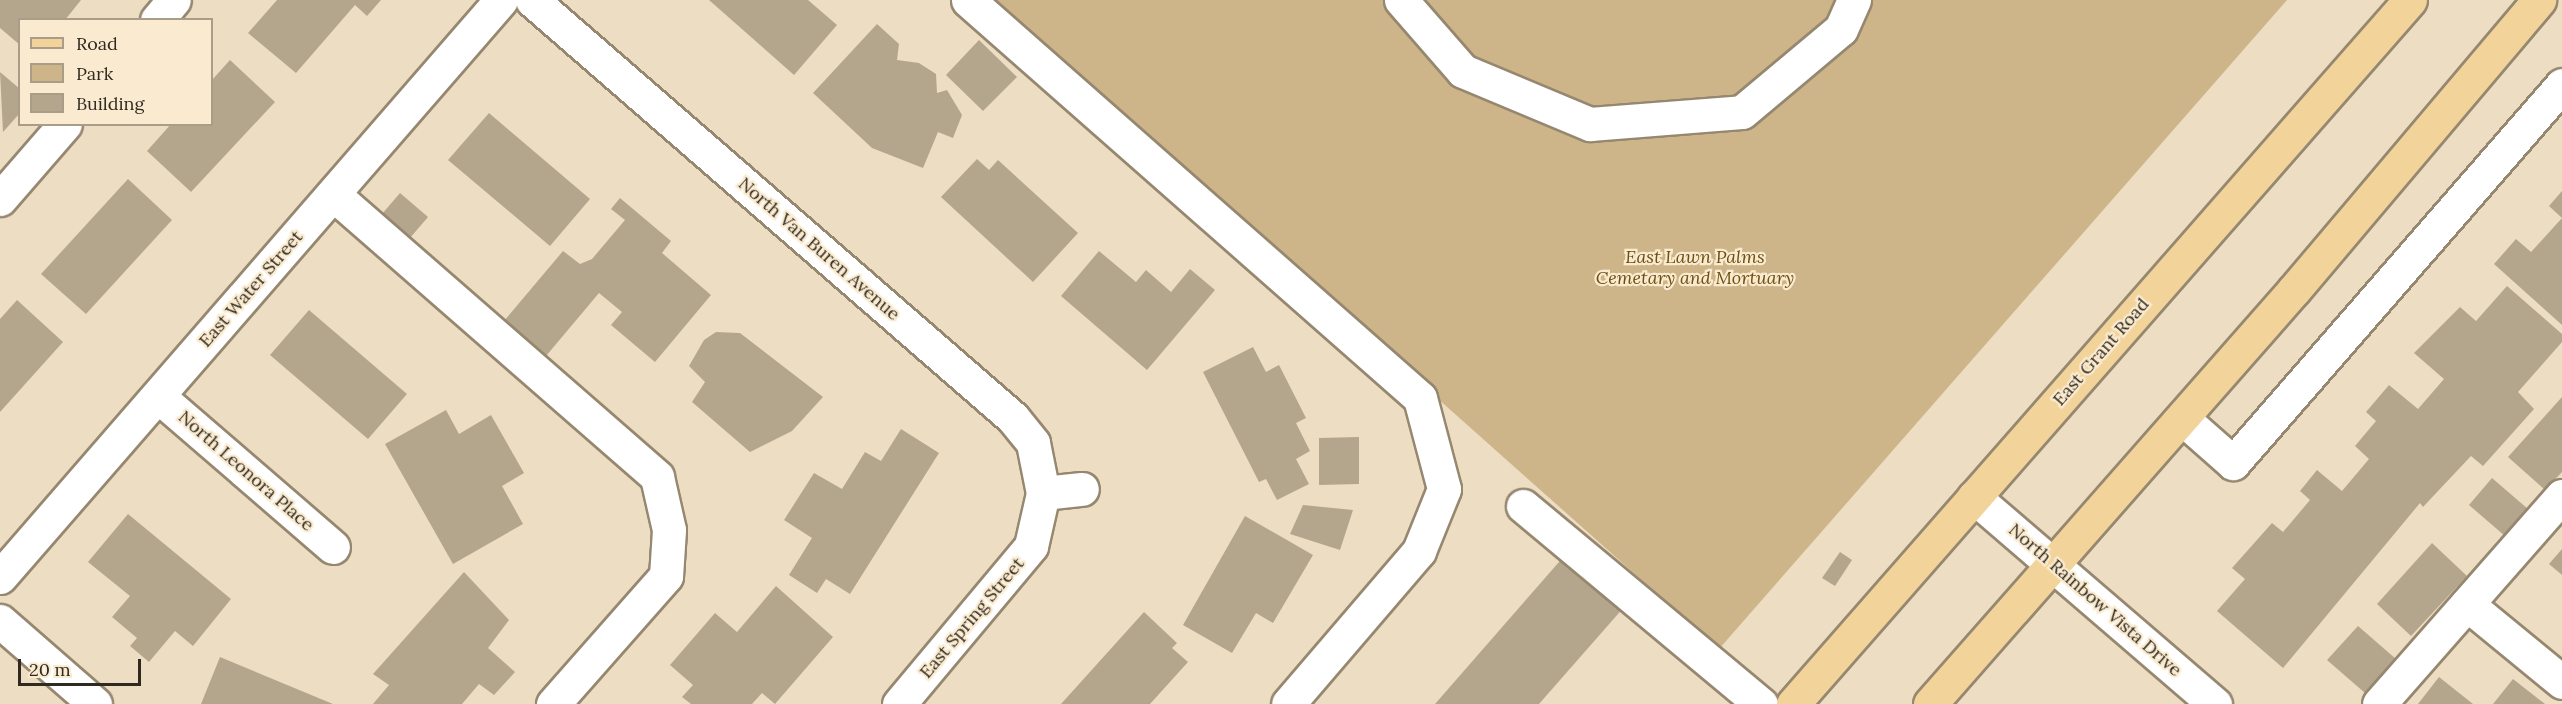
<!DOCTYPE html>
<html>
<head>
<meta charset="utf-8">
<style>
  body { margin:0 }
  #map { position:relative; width:2562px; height:704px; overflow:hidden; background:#edddc3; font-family:Lora,serif }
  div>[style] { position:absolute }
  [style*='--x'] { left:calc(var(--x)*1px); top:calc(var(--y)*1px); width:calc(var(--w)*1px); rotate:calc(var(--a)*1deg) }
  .green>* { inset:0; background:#cdb489 }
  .building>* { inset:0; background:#b4a68d }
  .roads { filter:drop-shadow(2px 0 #968870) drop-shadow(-2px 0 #968870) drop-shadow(0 2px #968870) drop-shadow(0 -2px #968870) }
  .minor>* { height:33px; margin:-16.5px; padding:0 16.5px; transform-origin:16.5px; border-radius:16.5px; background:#fff }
  .major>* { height:33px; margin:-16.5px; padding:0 16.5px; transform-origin:16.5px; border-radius:16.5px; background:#f2d49b }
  span { translate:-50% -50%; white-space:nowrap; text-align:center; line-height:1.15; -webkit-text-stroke:4.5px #faebd0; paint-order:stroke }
  .street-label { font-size:18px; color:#2f291f }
  .park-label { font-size:18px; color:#6d5011; font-style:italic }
  .legend { position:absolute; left:18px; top:18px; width:195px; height:108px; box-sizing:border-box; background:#faebd0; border:2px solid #a99d89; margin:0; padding:8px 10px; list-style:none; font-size:18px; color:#2f291f }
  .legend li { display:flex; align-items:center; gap:12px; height:30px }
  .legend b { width:30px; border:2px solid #a99d89 }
  .scale { position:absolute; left:18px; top:659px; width:123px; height:27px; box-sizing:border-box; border:3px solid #2f291f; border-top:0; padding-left:8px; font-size:18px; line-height:21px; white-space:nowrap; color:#2f291f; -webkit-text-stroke:4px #faebd0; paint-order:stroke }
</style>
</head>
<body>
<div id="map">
  <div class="green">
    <i style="clip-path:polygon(990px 0,2287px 0,1719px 649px)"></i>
  </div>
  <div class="building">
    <i style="clip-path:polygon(0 0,81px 0,65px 20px,20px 20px,20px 45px,0 28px)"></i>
    <i style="clip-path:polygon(277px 0,381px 0,367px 16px,355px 5px,296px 73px,248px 33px)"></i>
    <i style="clip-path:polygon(709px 0,808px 0,837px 25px,794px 75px)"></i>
    <i style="clip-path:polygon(877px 24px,899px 44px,897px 60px,919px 63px,936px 74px,937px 93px,947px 90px,962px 115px,953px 138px,938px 132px,923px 168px,872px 148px,813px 93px)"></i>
    <i style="clip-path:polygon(979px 40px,1017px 77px,983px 111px,946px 75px)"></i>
    <i style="clip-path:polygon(230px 60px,275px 102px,191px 192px,147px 151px,171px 124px,212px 124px,212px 80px)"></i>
    <i style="clip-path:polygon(0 72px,20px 89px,20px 113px,3px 132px)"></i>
    <i style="clip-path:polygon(489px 113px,590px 199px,550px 246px,448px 160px)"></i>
    <i style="clip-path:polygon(977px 159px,989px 170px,998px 160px,1078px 233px,1033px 282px,941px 197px)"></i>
    <i style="clip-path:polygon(128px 179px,172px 220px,86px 314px,41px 274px)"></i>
    <i style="clip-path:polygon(2562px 191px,2562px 218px,2549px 206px)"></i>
    <i style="clip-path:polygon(400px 193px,428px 217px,410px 238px,382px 214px)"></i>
    <i style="clip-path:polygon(620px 198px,671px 241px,662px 253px,711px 295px,655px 362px,611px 325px,622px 312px,599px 293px,546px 356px,504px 321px,563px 251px,580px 264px,592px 259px,625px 220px,611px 209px)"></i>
    <i style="clip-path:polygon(2562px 218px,2562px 325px,2494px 264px,2516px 239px,2531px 252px)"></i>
    <i style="clip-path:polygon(1099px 251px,1136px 282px,1146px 270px,1171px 292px,1190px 269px,1215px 290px,1147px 370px,1061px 296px)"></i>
    <i style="clip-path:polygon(2507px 286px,2562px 334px,2562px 342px,2518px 392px,2534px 409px,2483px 466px,2471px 456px,2423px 507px,2420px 503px,2283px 668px,2217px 611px,2245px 579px,2232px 568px,2272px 523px,2283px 532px,2310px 500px,2300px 491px,2317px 470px,2342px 491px,2369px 459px,2355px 446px,2376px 421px,2366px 412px,2389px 385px,2418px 409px,2444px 379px,2414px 353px,2460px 307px,2476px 321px)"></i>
    <i style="clip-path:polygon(17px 300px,63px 342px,0 412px,0 319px)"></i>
    <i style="clip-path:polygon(309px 310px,407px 394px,368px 439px,270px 355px)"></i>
    <i style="clip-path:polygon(716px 332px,740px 333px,823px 397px,792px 431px,750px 452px,692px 402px,705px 382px,689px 366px,704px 340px)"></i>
    <i style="clip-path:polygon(1253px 347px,1266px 372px,1279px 365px,1306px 418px,1296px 423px,1310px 451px,1296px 459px,1309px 484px,1277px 500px,1266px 479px,1259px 482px,1203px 372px)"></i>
    <i style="clip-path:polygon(2562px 397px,2562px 472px,2545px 490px,2508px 457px)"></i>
    <i style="clip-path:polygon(446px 410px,459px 434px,491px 415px,524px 473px,502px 486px,523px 524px,453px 564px,385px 444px)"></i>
    <i style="clip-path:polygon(901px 429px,939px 453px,850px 594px,826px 579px,817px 593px,789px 575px,812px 538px,784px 520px,814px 473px,842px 489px,865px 452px,881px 461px)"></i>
    <i style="clip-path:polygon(1359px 437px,1359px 484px,1319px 485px,1319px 438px)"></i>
    <i style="clip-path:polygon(2492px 478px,2528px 509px,2505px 536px,2469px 505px)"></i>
    <i style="clip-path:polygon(1303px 505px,1353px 510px,1340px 550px,1290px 534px)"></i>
    <i style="clip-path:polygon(128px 514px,231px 599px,193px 646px,175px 631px,149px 662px,130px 646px,137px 638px,112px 617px,130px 596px,88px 562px)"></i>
    <i style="clip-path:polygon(1245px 516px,1313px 555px,1273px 623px,1256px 613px,1232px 653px,1183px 625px)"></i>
    <i style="clip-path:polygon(2432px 543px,2467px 576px,2411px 636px,2377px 604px)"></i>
    <i style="clip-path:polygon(2562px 549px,2562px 575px,2549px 564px)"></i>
    <i style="clip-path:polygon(1840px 552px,1852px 560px,1835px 586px,1822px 578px)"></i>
    <i style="clip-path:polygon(1566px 554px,1625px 606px,1539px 704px,1435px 704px)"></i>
    <i style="clip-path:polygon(464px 572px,509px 620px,488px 648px,515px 672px,494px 695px,479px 684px,462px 704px,373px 704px,389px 685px,373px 674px)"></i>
    <i style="clip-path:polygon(776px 586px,833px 637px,775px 704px,762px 693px,752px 704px,691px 704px,682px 697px,693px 685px,670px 665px,715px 613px,737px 632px)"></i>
    <i style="clip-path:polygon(1144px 612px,1177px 643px,1172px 648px,1188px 662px,1150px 704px,1061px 704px)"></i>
    <i style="clip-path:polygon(2358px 626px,2396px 659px,2365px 693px,2327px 660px)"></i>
    <i style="clip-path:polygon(220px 657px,333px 704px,201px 704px)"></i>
    <i style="clip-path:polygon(2439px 677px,2473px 704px,2418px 704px)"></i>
    <i style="clip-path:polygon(2513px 679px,2545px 704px,2493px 704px)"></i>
  </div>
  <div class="roads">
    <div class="minor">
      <i style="--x:532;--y:0;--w:637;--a:40.99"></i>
      <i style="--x:1013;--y:418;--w:32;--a:51"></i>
      <i style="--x:1033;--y:443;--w:51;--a:78.7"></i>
      <i style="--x:1043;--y:493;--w:39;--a:-6"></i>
      <i style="--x:968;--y:0;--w:602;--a:41.36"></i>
      <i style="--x:1420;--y:398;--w:94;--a:75.2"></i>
      <i style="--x:1444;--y:489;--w:67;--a:112"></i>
      <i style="--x:1419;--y:551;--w:201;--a:130.6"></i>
      <i style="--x:1401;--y:0;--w:94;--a:48.9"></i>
      <i style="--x:1463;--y:71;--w:138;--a:22.7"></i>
      <i style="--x:1590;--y:124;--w:152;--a:-4.5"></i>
      <i style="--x:1742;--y:112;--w:129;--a:-40"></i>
      <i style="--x:1841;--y:29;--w:32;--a:-66"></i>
      <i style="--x:157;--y:20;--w:26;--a:-50"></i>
      <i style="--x:333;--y:194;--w:430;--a:41.1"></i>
      <i style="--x:657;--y:477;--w:54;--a:77.2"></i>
      <i style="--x:669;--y:530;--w:46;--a:93.7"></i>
      <i style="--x:666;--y:576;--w:171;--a:131.4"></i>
      <i style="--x:0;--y:199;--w:99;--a:-49.1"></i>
      <i style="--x:158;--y:396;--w:231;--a:40.8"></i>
      <i style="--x:2182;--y:418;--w:68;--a:41.4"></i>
      <i style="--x:2233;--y:463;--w:501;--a:-48.96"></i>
      <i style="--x:1974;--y:497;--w:318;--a:40.7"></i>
      <i style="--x:1523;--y:506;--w:310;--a:39.8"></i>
      <i style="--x:0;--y:577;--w:764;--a:-49.03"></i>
      <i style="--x:2467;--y:604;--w:123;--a:39.4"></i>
      <i style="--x:0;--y:621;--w:126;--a:41.1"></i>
      <i style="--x:899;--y:704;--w:206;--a:-50.1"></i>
      <i style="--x:1031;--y:546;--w:54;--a:-77.2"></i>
      <i style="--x:2379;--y:704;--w:277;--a:-48.7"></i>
    </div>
    <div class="major">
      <i style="--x:1793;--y:704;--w:936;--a:-48.77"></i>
      <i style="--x:1930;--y:704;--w:551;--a:-48.68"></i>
      <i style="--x:2294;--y:290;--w:380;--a:-49.8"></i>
    </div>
  </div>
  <div class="street-label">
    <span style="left:819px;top:249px;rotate:41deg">North Van Buren Avenue</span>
    <span style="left:251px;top:289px;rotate:-49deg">East Water Street</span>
    <span style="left:2101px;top:352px;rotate:-49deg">East Grant Road</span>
    <span style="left:246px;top:471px;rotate:41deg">North Leonora Place</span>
    <span style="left:2095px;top:600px;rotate:41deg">North Rainbow Vista Drive</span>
    <span style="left:972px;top:618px;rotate:-50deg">East Spring Street</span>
  </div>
  <div class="park-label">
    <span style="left:1695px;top:268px">East Lawn Palms<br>Cemetary and Mortuary</span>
  </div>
  <ul class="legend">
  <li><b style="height:8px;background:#f2d49b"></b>Road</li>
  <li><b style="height:16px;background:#cdb489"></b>Park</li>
  <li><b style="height:16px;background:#b4a68d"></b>Building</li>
  </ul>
  <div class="scale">20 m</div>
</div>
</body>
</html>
